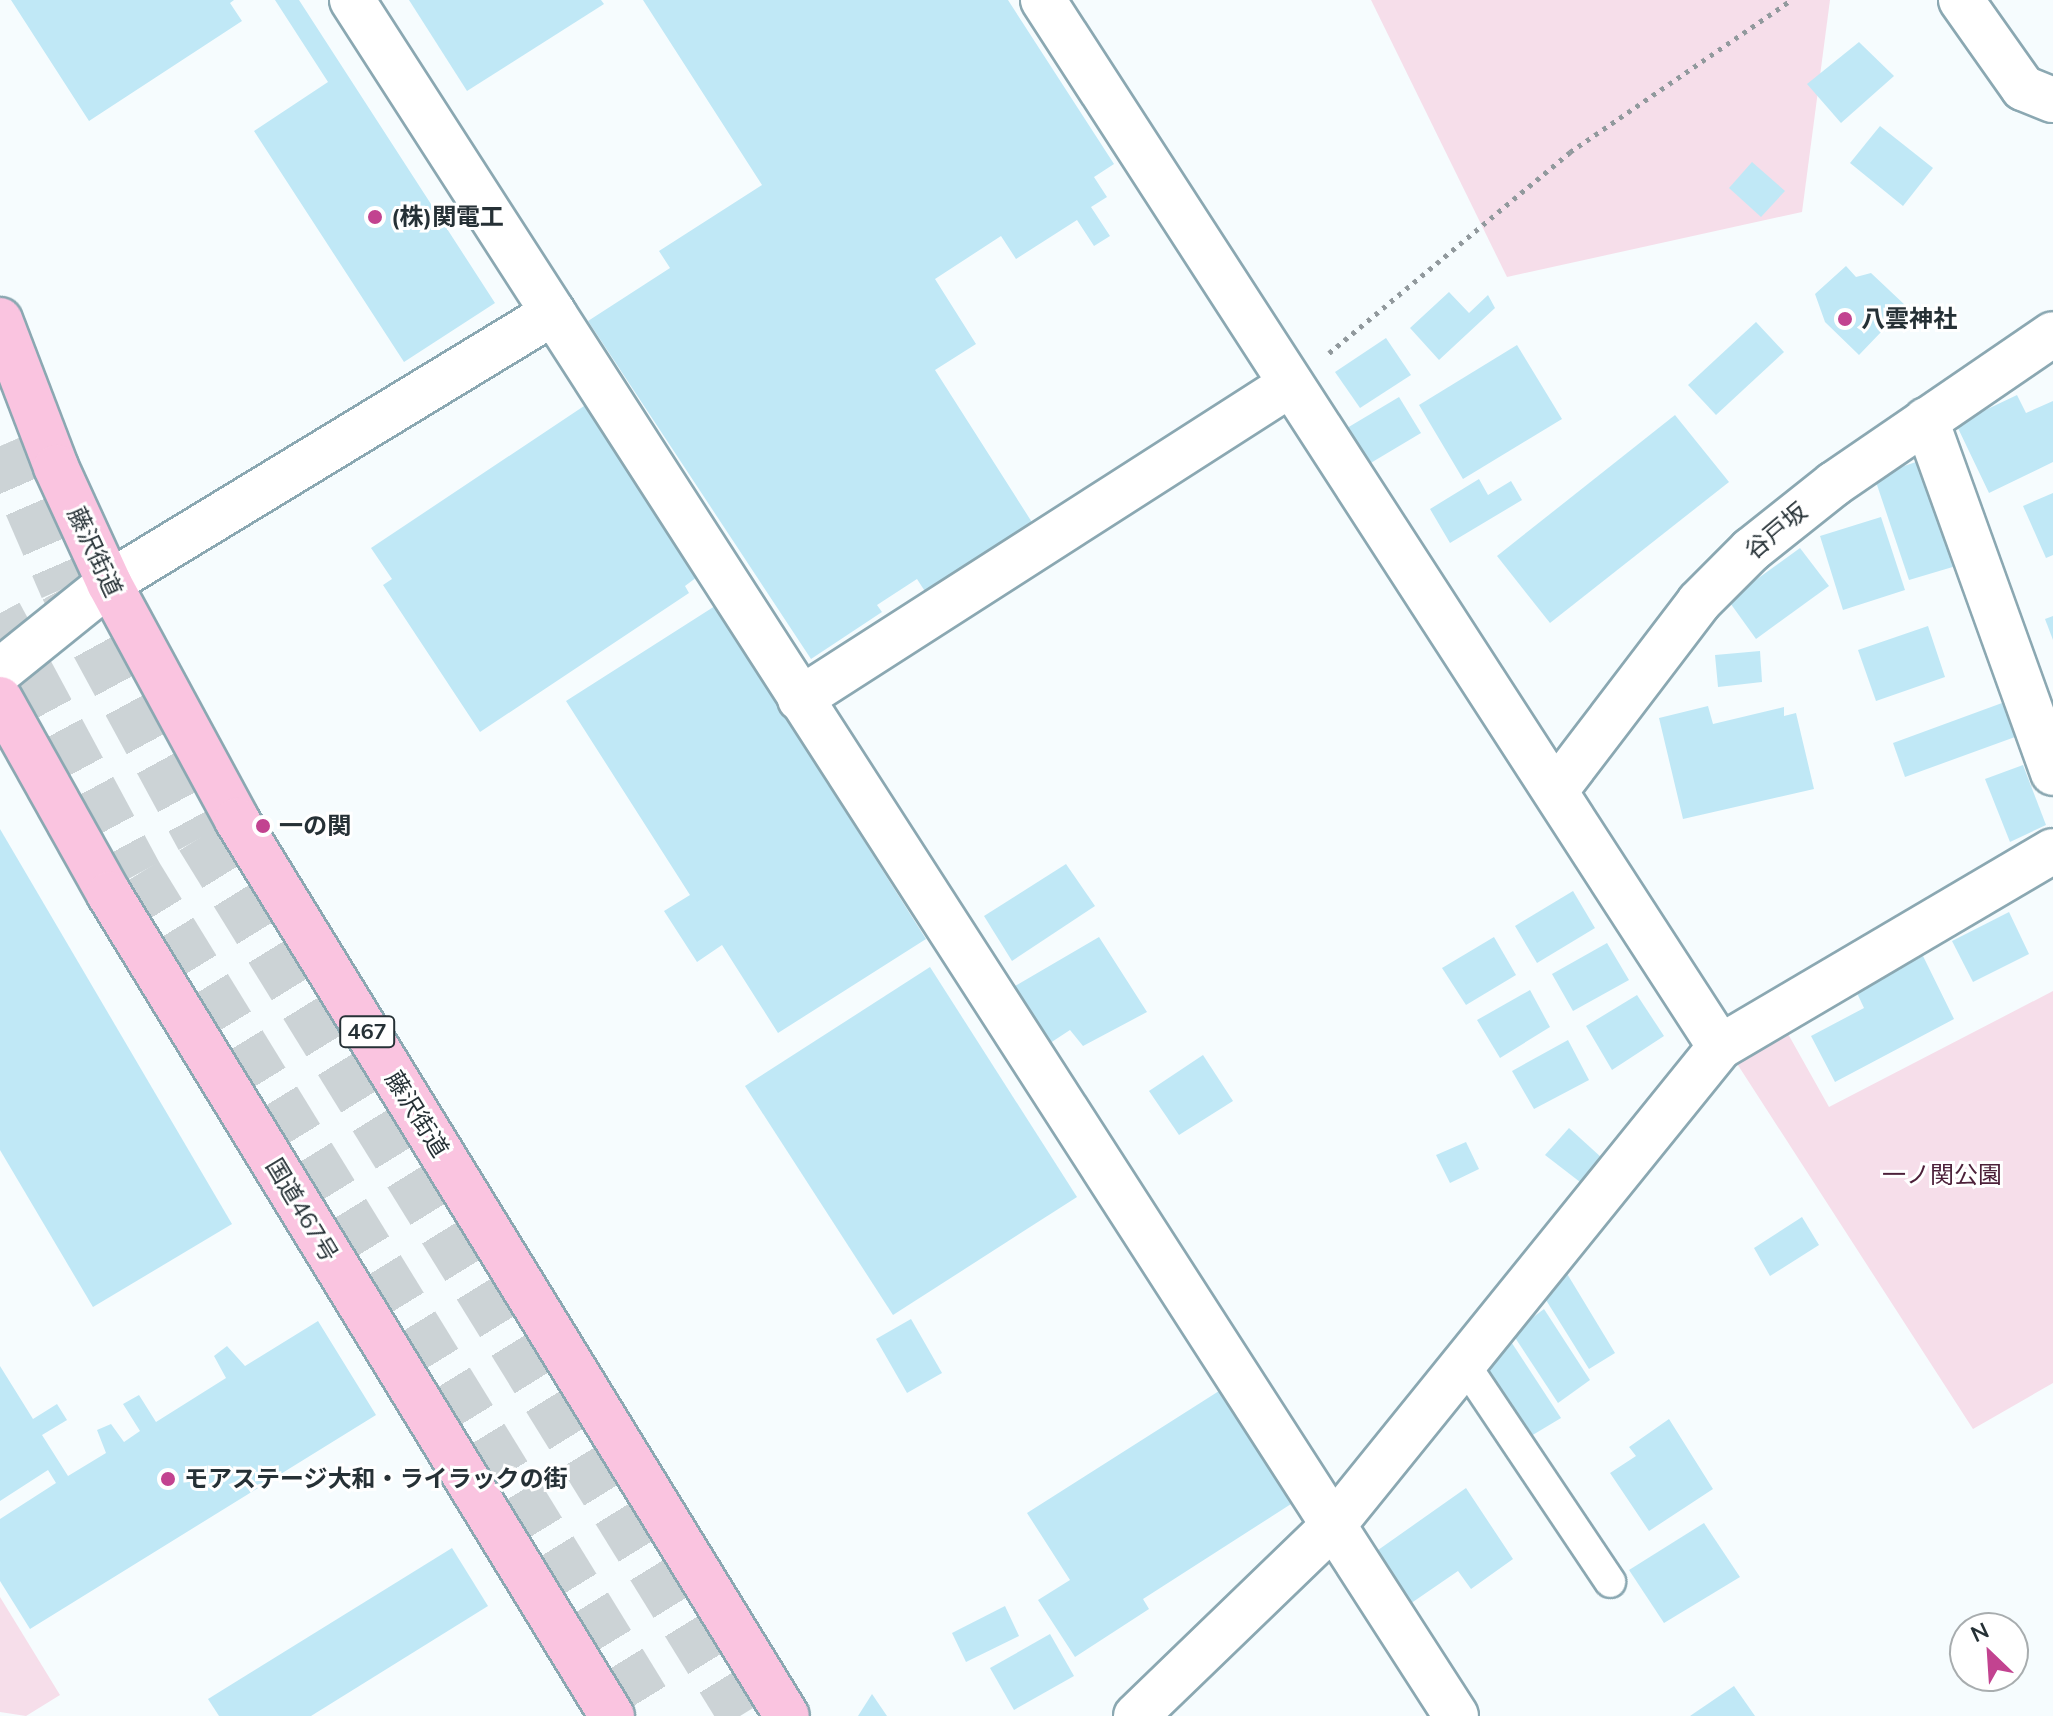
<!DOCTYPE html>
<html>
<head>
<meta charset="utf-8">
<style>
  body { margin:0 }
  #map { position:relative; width:2053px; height:1716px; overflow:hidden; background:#f6fcfe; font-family:Mulish,"Noto Sans JP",sans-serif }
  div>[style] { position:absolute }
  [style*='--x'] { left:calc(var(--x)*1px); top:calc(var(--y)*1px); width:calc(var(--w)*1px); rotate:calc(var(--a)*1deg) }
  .green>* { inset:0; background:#f6deea }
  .building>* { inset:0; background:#c0e8f6 }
  .trunk-tunnel>* { height:44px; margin-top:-22px; transform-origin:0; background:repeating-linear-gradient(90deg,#ccd3d6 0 44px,transparent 0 66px) }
  .path>* { height:5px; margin-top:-2.5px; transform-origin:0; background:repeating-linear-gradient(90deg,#91999d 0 4px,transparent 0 10px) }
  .roads { filter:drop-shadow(2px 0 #8ba8b2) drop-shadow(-2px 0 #8ba8b2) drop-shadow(0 2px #8ba8b2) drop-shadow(0 -2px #8ba8b2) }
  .service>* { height:30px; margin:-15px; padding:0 15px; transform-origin:15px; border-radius:15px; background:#fff }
  .minor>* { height:44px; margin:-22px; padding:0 22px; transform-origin:22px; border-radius:22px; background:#fff }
  .trunk>* { height:44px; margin:-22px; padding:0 22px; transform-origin:22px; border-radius:22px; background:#fac4e0 }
  .dots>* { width:22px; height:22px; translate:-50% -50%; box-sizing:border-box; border:4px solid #fff; border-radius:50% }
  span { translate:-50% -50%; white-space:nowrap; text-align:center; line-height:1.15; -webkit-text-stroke:6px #fff; paint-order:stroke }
  .shield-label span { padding:2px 6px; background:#fff; border:2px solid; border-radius:6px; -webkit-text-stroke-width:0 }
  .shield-label { font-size:22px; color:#263136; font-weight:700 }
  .poi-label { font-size:24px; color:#263136; font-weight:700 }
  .left { translate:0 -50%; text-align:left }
  .street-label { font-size:24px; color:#263136 }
  .park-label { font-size:24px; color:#4c2039 }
  .north { position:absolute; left:1949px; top:1612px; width:80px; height:80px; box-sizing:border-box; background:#fff; border:2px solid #a8adaf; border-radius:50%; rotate:335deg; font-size:22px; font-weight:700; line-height:32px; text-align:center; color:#263136 }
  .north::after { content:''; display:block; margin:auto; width:28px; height:36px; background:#c24390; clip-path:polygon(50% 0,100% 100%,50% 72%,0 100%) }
</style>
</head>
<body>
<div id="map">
  <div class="green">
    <i style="clip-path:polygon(1371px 0,1830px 0,1802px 212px,1507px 277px)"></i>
    <i style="clip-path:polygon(2053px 991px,2053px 1383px,1973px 1429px,1734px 1059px,1783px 1025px,1829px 1107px)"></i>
    <i style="clip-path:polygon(0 1597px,60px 1695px,26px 1716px,0 1712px)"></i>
  </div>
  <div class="building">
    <i style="clip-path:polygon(11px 0,234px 0,230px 3px,242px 21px,89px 121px)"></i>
    <i style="clip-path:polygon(275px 0,299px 0,495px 303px,404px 362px,254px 131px,328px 82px)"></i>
    <i style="clip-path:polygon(409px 0,601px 0,604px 4px,467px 91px)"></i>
    <i style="clip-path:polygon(643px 0,1008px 0,1114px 164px,1094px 177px,1107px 197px,1091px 207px,1110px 236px,1094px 246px,1077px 220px,1016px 259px,1001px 236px,935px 279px,976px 344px,935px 370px,1035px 527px,928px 596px,917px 579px,877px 605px,882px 612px,811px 659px,588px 321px,670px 268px,659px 251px,762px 185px)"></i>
    <i style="clip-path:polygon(1859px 42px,1894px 76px,1841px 123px,1807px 84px)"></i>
    <i style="clip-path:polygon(1880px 126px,1933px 168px,1903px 206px,1850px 163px)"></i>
    <i style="clip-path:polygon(1752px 162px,1785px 191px,1761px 217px,1729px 188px)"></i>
    <i style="clip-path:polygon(1846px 266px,1856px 277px,1871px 273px,1906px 306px,1859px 355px,1825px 322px,1815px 294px)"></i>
    <i style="clip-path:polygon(1449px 292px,1469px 313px,1488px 295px,1495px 308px,1439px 360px,1410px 328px)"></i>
    <i style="clip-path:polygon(1756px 322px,1784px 352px,1716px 415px,1688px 385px)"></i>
    <i style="clip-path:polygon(1386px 338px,1411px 375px,1360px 408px,1335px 372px)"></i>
    <i style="clip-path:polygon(1517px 345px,1562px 419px,1463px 479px,1419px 405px)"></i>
    <i style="clip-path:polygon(2017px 395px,2026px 413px,2053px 401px,2053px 462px,1989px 493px,1956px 424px)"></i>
    <i style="clip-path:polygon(1399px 397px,1421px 433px,1369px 464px,1347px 428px)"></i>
    <i style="clip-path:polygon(587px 404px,701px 574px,685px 586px,689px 593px,480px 732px,383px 585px,392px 579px,371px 548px)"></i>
    <i style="clip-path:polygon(1675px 415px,1729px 482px,1550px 623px,1497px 556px)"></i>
    <i style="clip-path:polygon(1922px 460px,1956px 566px,1909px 580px,1874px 476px)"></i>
    <i style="clip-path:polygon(1479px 479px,1488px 495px,1511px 481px,1522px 500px,1450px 543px,1430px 509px)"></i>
    <i style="clip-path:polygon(2053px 493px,2053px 555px,2046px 558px,2023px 506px)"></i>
    <i style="clip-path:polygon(1881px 517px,1905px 590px,1843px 610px,1820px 536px)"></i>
    <i style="clip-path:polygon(1800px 548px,1829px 586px,1756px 639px,1728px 600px)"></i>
    <i style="clip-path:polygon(715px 606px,926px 939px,778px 1033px,722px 945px,697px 962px,664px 911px,690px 895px,566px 701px)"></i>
    <i style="clip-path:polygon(2053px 616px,2053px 640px,2045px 619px)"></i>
    <i style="clip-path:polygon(1928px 626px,1945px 677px,1876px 701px,1858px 650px)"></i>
    <i style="clip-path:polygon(1760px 651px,1762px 682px,1718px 687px,1715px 655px)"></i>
    <i style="clip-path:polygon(2002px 703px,2015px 737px,1905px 777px,1893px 743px)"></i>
    <i style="clip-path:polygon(1708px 706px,1713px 724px,1784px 707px,1784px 716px,1796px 713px,1814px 789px,1683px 819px,1659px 718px)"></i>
    <i style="clip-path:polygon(2023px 765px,2046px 825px,2010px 842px,1985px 779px)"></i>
    <i style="clip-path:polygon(0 829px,232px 1224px,93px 1307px,0 1150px)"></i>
    <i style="clip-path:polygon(1066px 864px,1095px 906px,1012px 961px,984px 916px)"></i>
    <i style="clip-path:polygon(1573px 891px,1595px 928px,1537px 963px,1515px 926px)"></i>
    <i style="clip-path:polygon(2009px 912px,2029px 954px,1973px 982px,1952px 941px)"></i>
    <i style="clip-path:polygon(1099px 937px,1147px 1012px,1083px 1046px,1070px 1030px,1038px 1051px,1003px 993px)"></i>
    <i style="clip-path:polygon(1494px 937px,1516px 975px,1466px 1005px,1442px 968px)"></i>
    <i style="clip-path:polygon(1607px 943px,1629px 980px,1573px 1011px,1552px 974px)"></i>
    <i style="clip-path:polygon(1923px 956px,1954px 1019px,1835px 1082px,1811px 1036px,1864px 1008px,1856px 991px)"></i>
    <i style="clip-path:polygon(930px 967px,1077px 1197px,893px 1315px,745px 1086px)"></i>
    <i style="clip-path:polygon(1530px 990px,1550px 1027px,1500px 1058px,1477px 1020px)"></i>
    <i style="clip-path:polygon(1637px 995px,1664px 1036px,1612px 1070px,1586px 1026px)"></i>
    <i style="clip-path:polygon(1568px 1040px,1589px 1080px,1534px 1109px,1512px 1071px)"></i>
    <i style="clip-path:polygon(1203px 1055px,1233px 1101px,1179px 1135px,1149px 1091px)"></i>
    <i style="clip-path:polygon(1569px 1128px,1602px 1158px,1580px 1182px,1545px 1155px)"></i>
    <i style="clip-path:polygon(1466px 1142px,1479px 1169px,1450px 1183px,1436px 1155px)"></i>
    <i style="clip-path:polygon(1802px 1217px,1819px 1245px,1770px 1276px,1754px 1248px)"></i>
    <i style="clip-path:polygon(1563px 1267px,1615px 1353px,1589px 1369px,1536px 1284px)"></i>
    <i style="clip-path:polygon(1544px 1309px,1590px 1380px,1558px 1403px,1512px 1333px)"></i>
    <i style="clip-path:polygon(911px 1319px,942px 1373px,907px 1393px,876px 1339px)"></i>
    <i style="clip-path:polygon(318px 1321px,376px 1415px,30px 1629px,0 1581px,0 1519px,56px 1483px,48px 1470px,0 1501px,0 1366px,33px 1419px,57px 1404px,67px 1420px,42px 1435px,68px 1476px,106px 1453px,97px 1430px,111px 1424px,124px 1442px,140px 1431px,123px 1404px,139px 1395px,156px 1422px,226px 1378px,214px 1356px,227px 1346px,245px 1366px)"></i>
    <i style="clip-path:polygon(1504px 1331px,1561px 1418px,1526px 1439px,1477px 1364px)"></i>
    <i style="clip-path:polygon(1219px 1391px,1291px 1504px,1143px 1599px,1149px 1609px,1075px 1657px,1038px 1600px,1070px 1580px,1027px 1513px)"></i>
    <i style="clip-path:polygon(1669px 1419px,1713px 1489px,1649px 1531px,1610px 1473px,1636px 1456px,1629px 1447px)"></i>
    <i style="clip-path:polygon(1466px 1488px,1513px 1559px,1471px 1589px,1458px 1571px,1407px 1606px,1371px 1555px)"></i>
    <i style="clip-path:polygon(1704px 1523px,1740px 1577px,1664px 1623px,1629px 1570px)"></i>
    <i style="clip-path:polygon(452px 1548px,488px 1606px,311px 1716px,219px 1716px,208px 1699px)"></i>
    <i style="clip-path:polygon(1005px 1606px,1019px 1636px,966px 1662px,952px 1633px)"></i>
    <i style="clip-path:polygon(1050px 1634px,1074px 1676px,1014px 1710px,990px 1668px)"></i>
    <i style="clip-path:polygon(1734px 1686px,1755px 1716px,1690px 1716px)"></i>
    <i style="clip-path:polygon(872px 1694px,887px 1716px,858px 1716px)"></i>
  </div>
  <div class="trunk-tunnel">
    <i style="--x:0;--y:446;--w:156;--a:66.6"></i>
    <i style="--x:62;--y:589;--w:285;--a:61.5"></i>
    <i style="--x:198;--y:839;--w:1031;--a:58.28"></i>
    <i style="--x:0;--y:613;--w:295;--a:61.7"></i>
    <i style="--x:140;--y:873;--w:989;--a:58.43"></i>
  </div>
  <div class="path">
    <i style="--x:1329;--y:353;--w:314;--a:-39.8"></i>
    <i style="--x:1570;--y:152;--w:268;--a:-34.5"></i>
  </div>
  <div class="roads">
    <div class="service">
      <i style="--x:1465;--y:1365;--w:261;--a:56.2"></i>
    </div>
    <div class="minor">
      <i style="--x:352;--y:0;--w:2040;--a:57.24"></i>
      <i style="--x:1043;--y:0;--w:1247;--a:57.11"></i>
      <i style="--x:1961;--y:0;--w:108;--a:54.8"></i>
      <i style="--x:2023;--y:88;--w:32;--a:22"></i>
      <i style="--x:1926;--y:420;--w:375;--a:70.2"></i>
      <i style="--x:0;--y:671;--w:140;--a:-38.9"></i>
      <i style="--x:109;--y:583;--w:520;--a:-31.3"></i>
      <i style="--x:800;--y:699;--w:583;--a:-32.68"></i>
      <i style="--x:1556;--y:790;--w:236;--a:-52.7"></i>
      <i style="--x:1699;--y:602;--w:74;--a:-45"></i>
      <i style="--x:1751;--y:550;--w:106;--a:-38.5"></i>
      <i style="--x:1834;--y:484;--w:265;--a:-34.4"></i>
      <i style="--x:1136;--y:1716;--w:271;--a:-44"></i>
      <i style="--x:1331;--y:1528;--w:619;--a:-51.04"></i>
      <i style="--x:1720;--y:1047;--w:386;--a:-30.5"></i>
    </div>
    <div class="trunk">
      <i style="--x:0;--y:320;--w:157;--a:69.1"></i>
      <i style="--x:56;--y:467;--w:128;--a:65.4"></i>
      <i style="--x:109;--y:583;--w:269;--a:61.6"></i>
      <i style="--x:237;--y:820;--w:1051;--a:58.46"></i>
      <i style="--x:0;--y:699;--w:223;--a:60.8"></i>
      <i style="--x:109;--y:894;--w:964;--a:58.54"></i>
    </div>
  </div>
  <div class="dots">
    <i style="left:375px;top:217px;background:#c24390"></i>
    <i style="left:1845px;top:319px;background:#c24390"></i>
    <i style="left:263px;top:826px;background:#c24390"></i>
    <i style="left:168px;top:1479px;background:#c24390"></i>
  </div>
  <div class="shield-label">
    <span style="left:367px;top:1032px">467</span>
  </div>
  <div class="poi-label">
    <span class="left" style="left:391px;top:217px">(株)関電工</span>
    <span class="left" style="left:1861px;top:319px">八雲神社</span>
    <span class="left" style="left:279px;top:826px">一の関</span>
    <span class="left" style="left:184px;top:1479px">モアステージ大和・ライラックの街</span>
  </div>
  <div class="street-label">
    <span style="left:1776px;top:531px;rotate:-40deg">谷戸坂</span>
    <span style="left:95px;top:552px;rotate:65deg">藤沢街道</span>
    <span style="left:417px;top:1114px;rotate:58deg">藤沢街道</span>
    <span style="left:302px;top:1210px;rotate:59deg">国道467号</span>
  </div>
  <div class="park-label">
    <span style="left:1942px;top:1175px">一ノ関公園</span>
  </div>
  <div class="north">N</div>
</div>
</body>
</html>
